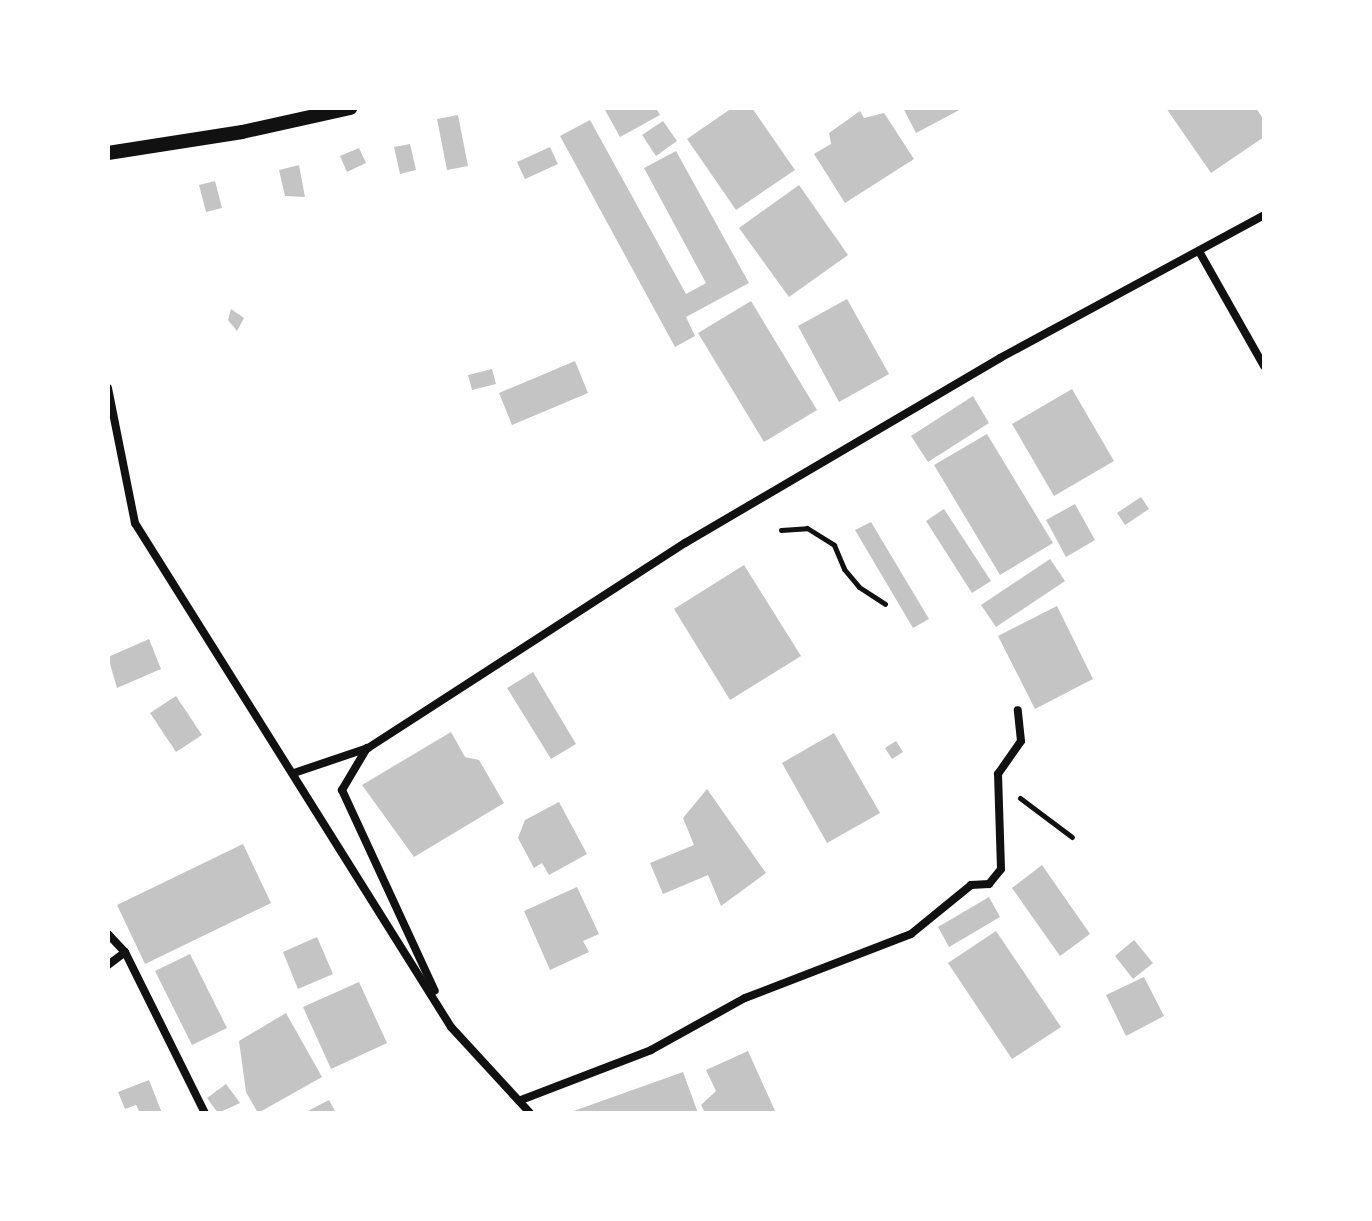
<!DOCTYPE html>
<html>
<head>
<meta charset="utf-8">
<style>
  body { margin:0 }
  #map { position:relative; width:1372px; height:1221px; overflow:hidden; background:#fff; font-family:Jost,sans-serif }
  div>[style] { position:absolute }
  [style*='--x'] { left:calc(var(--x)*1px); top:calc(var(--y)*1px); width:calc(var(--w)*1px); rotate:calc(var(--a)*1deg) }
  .building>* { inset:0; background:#c4c4c4 }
  .path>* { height:5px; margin:-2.5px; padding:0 2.5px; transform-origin:2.5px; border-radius:2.5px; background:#111 }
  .minor>* { height:8px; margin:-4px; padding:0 4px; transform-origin:4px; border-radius:4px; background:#111 }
  .tertiary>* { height:14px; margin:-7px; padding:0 7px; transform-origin:7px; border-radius:7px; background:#111 }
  span { translate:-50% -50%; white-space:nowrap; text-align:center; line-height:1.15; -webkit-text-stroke:8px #fff; paint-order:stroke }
  .frame { position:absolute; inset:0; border:110px solid #fff; pointer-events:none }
</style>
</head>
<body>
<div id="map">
  <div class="building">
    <i style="clip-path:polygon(609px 108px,656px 108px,660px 115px,620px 137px,605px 110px)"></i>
    <i style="clip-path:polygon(732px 108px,752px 108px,795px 170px,736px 210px,687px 139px)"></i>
    <i style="clip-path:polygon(903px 108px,963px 108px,916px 133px)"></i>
    <i style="clip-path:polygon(1166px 108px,1256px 108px,1264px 120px,1264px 137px,1211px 173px)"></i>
    <i style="clip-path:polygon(860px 111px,864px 118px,884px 113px,914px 159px,845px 203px,814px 154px,831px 144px,829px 133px)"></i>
    <i style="clip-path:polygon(458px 115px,468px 166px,447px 170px,437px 119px)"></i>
    <i style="clip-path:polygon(590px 120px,686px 294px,706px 283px,644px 168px,676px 151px,749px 283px,686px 317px,695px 336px,675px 347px,560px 136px)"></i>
    <i style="clip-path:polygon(663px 121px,677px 141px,656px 156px,642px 135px)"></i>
    <i style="clip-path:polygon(410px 144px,416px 170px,400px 174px,394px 147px)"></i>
    <i style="clip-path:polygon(550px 147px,558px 164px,525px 179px,517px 162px)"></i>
    <i style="clip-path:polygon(359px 148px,366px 163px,347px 172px,340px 156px)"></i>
    <i style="clip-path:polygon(299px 165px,305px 197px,285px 196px,279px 170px)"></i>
    <i style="clip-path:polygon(215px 181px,222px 208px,206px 212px,199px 185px)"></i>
    <i style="clip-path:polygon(799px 185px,848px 255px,789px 297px,739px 228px)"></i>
    <i style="clip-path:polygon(847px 299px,889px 374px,839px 402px,798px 326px)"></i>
    <i style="clip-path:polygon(751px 301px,817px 410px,764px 442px,698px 333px)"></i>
    <i style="clip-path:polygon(231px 309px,244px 318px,237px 331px,228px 320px)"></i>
    <i style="clip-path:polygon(575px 361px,588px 393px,512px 425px,499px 393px)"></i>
    <i style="clip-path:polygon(492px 369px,496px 384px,472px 390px,468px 375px)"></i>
    <i style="clip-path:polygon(1072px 389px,1114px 461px,1054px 496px,1012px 424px)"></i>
    <i style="clip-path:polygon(973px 396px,989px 423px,928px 462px,911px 436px)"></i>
    <i style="clip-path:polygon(987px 434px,1053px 543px,1000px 575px,934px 465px)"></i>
    <i style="clip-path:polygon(1141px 497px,1149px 509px,1125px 525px,1117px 513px)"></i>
    <i style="clip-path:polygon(1075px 504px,1095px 540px,1066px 557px,1046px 520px)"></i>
    <i style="clip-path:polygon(944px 509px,991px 581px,972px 593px,926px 521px)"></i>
    <i style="clip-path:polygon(871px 522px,929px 619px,913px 628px,855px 530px)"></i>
    <i style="clip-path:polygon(1050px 559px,1065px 581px,996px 627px,981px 605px)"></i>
    <i style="clip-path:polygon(744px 565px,801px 656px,730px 700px,674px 609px)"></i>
    <i style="clip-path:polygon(1057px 606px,1093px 679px,1035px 709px,998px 636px)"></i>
    <i style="clip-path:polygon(149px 639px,161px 669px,117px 688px,108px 657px)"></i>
    <i style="clip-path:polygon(533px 672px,576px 744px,551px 759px,507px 688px)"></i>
    <i style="clip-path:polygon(176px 696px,202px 735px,176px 752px,150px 713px)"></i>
    <i style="clip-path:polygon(451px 732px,465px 757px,479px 760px,504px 803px,414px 857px,362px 785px)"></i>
    <i style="clip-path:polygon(834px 733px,880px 813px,827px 843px,782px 763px)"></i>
    <i style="clip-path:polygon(896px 741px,903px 752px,892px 759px,885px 748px)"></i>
    <i style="clip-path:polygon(707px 789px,766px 873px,721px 906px,708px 875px,663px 894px,650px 863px,694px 845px,683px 818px)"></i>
    <i style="clip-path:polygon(559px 802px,587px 854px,549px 875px,542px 863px,534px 868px,518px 838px,525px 820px)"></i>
    <i style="clip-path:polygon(243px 844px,271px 903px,145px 964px,117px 905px)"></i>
    <i style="clip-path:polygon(1042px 865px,1090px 934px,1060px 956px,1012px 888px)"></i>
    <i style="clip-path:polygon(577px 887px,599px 934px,583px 941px,589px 952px,550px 970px,524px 911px)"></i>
    <i style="clip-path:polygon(989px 897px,1000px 917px,949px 947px,938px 927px)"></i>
    <i style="clip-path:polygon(996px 931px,1061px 1027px,1012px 1059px,948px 963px)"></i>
    <i style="clip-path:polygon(317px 937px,333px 974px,298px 989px,283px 952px)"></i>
    <i style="clip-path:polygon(1134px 940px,1153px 963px,1133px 979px,1115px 956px)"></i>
    <i style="clip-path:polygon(190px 954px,227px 1028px,192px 1045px,155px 971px)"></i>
    <i style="clip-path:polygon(1144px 977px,1164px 1016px,1126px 1036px,1106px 995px)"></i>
    <i style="clip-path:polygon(359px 982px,387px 1043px,331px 1069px,303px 1007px)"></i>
    <i style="clip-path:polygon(286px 1013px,322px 1077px,258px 1113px,246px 1092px,239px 1041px)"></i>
    <i style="clip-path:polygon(748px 1051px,776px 1113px,705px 1113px,701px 1105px,716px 1091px,706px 1070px)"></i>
    <i style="clip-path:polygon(683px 1072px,698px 1113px,568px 1113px)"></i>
    <i style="clip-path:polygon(149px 1080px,162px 1113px,140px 1113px,136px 1105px,125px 1109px,118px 1092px)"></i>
    <i style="clip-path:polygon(226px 1084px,240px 1103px,218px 1113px,207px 1098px)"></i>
    <i style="clip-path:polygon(329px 1100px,336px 1113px,304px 1113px)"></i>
  </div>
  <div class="path">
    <i style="--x:781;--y:530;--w:26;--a:-4"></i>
    <i style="--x:807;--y:528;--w:32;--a:32"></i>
    <i style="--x:834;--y:545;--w:26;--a:67"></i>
    <i style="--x:844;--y:569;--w:23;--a:50"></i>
    <i style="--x:859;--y:587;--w:31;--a:33"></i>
    <i style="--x:1020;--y:798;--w:65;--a:36.9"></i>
  </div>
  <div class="minor">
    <i style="--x:1200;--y:253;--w:130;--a:60.5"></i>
    <i style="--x:108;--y:388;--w:138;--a:78.7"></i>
    <i style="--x:135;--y:523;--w:595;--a:57.91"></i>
    <i style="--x:451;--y:1027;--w:117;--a:47.4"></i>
    <i style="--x:367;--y:748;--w:49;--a:120.8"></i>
    <i style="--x:342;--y:790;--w:221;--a:65.2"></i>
    <i style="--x:294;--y:773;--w:78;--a:-18.7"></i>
    <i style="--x:368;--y:748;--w:378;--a:-32.9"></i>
    <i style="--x:685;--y:543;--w:365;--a:-30.4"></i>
    <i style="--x:1000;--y:358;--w:300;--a:-28.4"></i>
    <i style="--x:108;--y:934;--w:25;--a:47"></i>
    <i style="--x:125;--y:952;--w:180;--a:63.6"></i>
    <i style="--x:108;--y:965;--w:21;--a:-37"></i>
    <i style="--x:521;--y:1100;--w:139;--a:-21"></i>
    <i style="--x:651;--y:1050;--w:107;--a:-29"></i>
    <i style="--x:745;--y:998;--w:178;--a:-21.1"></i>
    <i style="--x:911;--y:934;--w:77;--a:-39.2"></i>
    <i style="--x:971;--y:885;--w:18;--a:-3"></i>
    <i style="--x:989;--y:884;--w:19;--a:-51"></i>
    <i style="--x:1001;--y:869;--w:95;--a:-91.8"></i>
    <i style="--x:998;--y:774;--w:40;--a:-55.1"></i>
    <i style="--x:1021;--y:741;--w:31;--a:-96"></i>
  </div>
  <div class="tertiary">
    <i style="--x:108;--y:153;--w:136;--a:-8.9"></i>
    <i style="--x:242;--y:132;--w:111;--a:-12.5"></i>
  </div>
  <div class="frame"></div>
</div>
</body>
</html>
